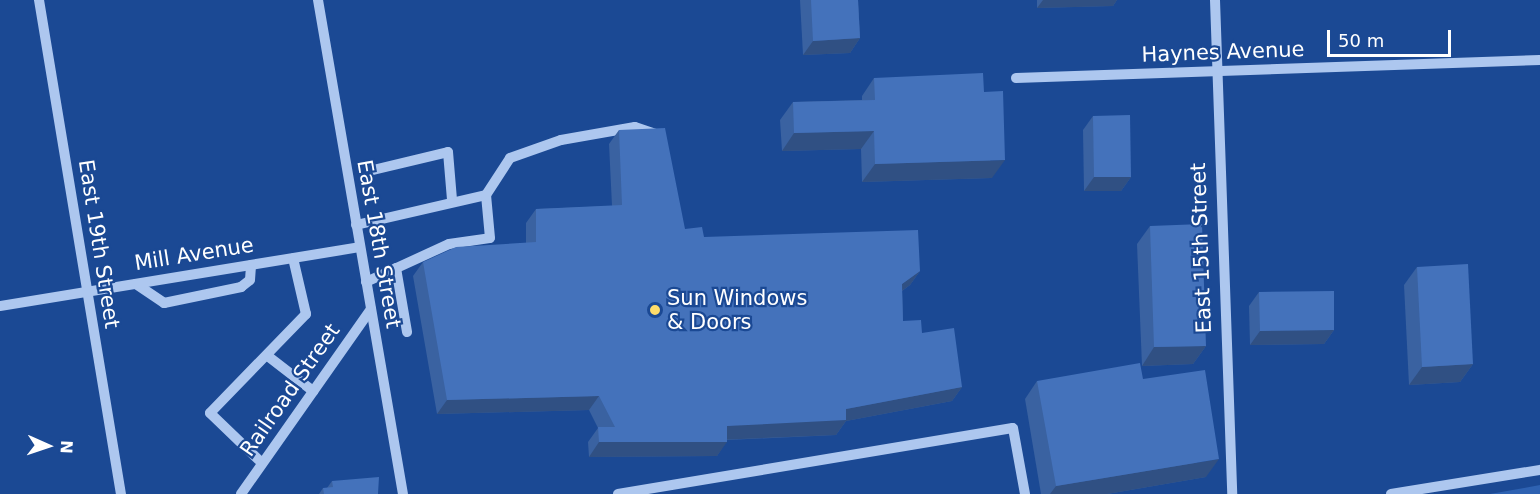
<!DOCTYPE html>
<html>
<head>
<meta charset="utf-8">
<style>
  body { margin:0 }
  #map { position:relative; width:1540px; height:494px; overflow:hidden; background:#1b4994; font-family:"DejaVu Sans",sans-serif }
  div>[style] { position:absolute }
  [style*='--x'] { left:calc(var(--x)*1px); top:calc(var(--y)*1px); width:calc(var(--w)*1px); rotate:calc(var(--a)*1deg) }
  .green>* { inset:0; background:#2e62b2 }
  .minor>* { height:10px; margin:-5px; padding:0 5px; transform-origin:5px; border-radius:5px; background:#adc7ef }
  .wall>* { inset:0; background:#3a62a1 }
  .shaded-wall>* { inset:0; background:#305083 }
  .building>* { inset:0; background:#4472bb }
  .dots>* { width:16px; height:16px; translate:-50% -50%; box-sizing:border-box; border:3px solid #1b4994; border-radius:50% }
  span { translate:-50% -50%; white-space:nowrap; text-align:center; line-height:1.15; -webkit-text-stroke:4.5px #1b4994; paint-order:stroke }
  .street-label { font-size:21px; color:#fff }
  .poi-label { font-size:21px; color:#fff }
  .left { translate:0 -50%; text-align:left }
  .north { position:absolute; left:18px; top:416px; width:60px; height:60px; -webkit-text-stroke:4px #1b4994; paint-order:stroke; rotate:93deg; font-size:16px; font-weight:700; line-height:24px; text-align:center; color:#fff }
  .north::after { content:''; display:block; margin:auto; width:21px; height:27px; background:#fff; clip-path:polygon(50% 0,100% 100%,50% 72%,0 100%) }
  .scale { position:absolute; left:1327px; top:30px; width:124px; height:27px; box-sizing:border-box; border:3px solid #fff; border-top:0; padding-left:8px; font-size:18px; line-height:21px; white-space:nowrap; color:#fff; -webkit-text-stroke:4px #1b4994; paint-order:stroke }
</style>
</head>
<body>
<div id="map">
  <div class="green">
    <i style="clip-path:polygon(1540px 485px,1540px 494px,1490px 494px,1524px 488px)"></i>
  </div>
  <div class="minor">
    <i style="--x:39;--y:0;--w:501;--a:80.58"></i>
    <i style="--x:318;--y:0;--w:501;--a:80.24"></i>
    <i style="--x:1215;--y:0;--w:494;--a:88"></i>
    <i style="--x:1016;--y:78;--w:524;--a:-1.97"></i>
    <i style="--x:373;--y:170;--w:77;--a:-13.5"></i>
    <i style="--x:448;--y:152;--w:48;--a:85.2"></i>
    <i style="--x:356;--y:225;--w:133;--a:-13"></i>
    <i style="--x:396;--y:268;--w:65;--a:80.2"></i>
    <i style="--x:366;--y:282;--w:91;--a:-24.6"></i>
    <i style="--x:449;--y:244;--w:41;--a:-8.3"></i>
    <i style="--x:490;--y:238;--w:43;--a:-95.3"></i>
    <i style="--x:486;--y:195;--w:44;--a:-57"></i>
    <i style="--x:510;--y:158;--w:54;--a:-19.4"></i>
    <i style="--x:561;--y:140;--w:75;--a:-10"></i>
    <i style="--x:635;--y:127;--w:21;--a:19"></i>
    <i style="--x:136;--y:284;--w:34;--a:34"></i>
    <i style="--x:164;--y:303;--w:79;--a:-11.7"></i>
    <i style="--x:241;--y:287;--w:11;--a:-38"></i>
    <i style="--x:250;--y:280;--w:15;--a:-86"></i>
    <i style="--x:0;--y:306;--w:364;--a:-9.3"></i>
    <i style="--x:269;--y:357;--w:56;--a:37.7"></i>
    <i style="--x:262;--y:463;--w:72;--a:-136.1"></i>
    <i style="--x:210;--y:413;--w:138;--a:-45.9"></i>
    <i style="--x:306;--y:314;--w:57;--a:-103.1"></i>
    <i style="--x:241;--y:494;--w:226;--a:-54.9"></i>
    <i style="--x:618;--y:494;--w:400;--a:-9.5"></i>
    <i style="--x:1013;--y:428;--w:67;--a:79.7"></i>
    <i style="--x:1391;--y:494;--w:151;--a:-9.2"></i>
  </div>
  <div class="wall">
    <i style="clip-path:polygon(800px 0,858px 0,860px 38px,850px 53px,803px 55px)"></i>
    <i style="clip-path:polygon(1037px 0,1117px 0,1113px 6px,1037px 8px)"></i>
    <i style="clip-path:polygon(874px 78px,984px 92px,992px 178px,862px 182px,861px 149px,782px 151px,780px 120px,793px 102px,862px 100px,862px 96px)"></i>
    <i style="clip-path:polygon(1093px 116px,1131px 177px,1121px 191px,1084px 191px,1083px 130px)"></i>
    <i style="clip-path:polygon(619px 130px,685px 229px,704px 237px,920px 271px,910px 285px,902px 291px,903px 321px,922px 333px,962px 387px,952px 401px,846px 421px,836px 435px,727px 440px,717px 456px,589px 457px,588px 442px,598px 428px,589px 410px,437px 414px,413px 276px,423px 262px,526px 243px,526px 223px,536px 209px,612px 206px,609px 144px)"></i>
    <i style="clip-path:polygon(1150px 226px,1206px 346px,1193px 364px,1142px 366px,1137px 244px)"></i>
    <i style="clip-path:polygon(1417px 267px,1473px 364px,1460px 382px,1409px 385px,1404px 285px)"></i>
    <i style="clip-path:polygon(1259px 292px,1334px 330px,1324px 344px,1250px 345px,1249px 306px)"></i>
    <i style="clip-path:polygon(1143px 379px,1206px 477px,1107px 494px,1041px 494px,1025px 399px,1037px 381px)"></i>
    <i style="clip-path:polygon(332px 481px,378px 494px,319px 494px,323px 488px,327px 488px)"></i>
  </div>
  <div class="shaded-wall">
    <i style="clip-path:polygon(1043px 0,1117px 0,1113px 6px,1037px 8px)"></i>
    <i style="clip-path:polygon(860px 38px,850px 53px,803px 55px,813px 41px)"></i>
    <i style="clip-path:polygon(874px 131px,861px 149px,782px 151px,794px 133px)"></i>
    <i style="clip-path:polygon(1005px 160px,992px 178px,862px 182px,875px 164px)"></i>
    <i style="clip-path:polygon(1094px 177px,1131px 177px,1121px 191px,1084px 191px)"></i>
    <i style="clip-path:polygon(920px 271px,910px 285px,892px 298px,902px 284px)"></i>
    <i style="clip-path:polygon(1334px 330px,1324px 344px,1250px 345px,1260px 331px)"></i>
    <i style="clip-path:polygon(1206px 346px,1193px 364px,1142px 366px,1154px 347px)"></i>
    <i style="clip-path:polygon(1473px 364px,1460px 382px,1409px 385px,1422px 367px)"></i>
    <i style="clip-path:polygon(962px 387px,952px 401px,846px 421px,836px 435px,717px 440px,727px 426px,846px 409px)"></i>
    <i style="clip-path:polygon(599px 396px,589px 410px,437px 414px,447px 400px)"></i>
    <i style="clip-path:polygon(599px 442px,727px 442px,717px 456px,589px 457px)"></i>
    <i style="clip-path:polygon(1219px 459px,1206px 477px,1107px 494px,1050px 494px,1056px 486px)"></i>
  </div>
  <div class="building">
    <i style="clip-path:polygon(811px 0,858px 0,860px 38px,813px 41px)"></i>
    <i style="clip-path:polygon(983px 73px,984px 92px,1003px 91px,1005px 160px,875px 164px,874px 131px,794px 133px,793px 102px,875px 100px,874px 78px)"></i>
    <i style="clip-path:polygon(1130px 115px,1131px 177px,1094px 177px,1093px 116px)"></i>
    <i style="clip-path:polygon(665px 128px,685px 229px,702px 227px,704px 237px,918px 230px,920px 271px,902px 284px,903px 321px,921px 320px,922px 333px,954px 328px,962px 387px,846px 409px,846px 420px,727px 426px,727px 442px,599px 442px,598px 427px,615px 427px,599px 396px,447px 400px,423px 262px,456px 247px,536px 242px,536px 209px,622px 205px,619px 130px)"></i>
    <i style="clip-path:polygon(1202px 224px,1206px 346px,1154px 347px,1150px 226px)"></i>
    <i style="clip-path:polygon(1468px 264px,1473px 364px,1422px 367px,1417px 267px)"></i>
    <i style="clip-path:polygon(1334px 291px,1334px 330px,1260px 331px,1259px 292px)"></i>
    <i style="clip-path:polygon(1140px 363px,1143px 379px,1205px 370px,1219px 459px,1056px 486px,1037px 381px)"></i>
    <i style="clip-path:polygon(379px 477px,378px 494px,324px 494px,323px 488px,333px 487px,332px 481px)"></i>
  </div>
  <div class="dots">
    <i style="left:655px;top:310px;background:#ffdd6b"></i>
  </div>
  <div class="street-label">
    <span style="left:1223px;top:52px;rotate:-2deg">Haynes Avenue</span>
    <span style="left:99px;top:244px;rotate:81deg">East 19th Street</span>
    <span style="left:379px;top:244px;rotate:80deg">East 18th Street</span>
    <span style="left:1201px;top:248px;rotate:-92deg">East 15th Street</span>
    <span style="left:194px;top:254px;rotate:-9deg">Mill Avenue</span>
    <span style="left:290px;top:390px;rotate:-55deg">Railroad Street</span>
  </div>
  <div class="poi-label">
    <span class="left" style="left:667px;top:310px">Sun Windows<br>&amp; Doors</span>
  </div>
  <div class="north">N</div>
  <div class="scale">50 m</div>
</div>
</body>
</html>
